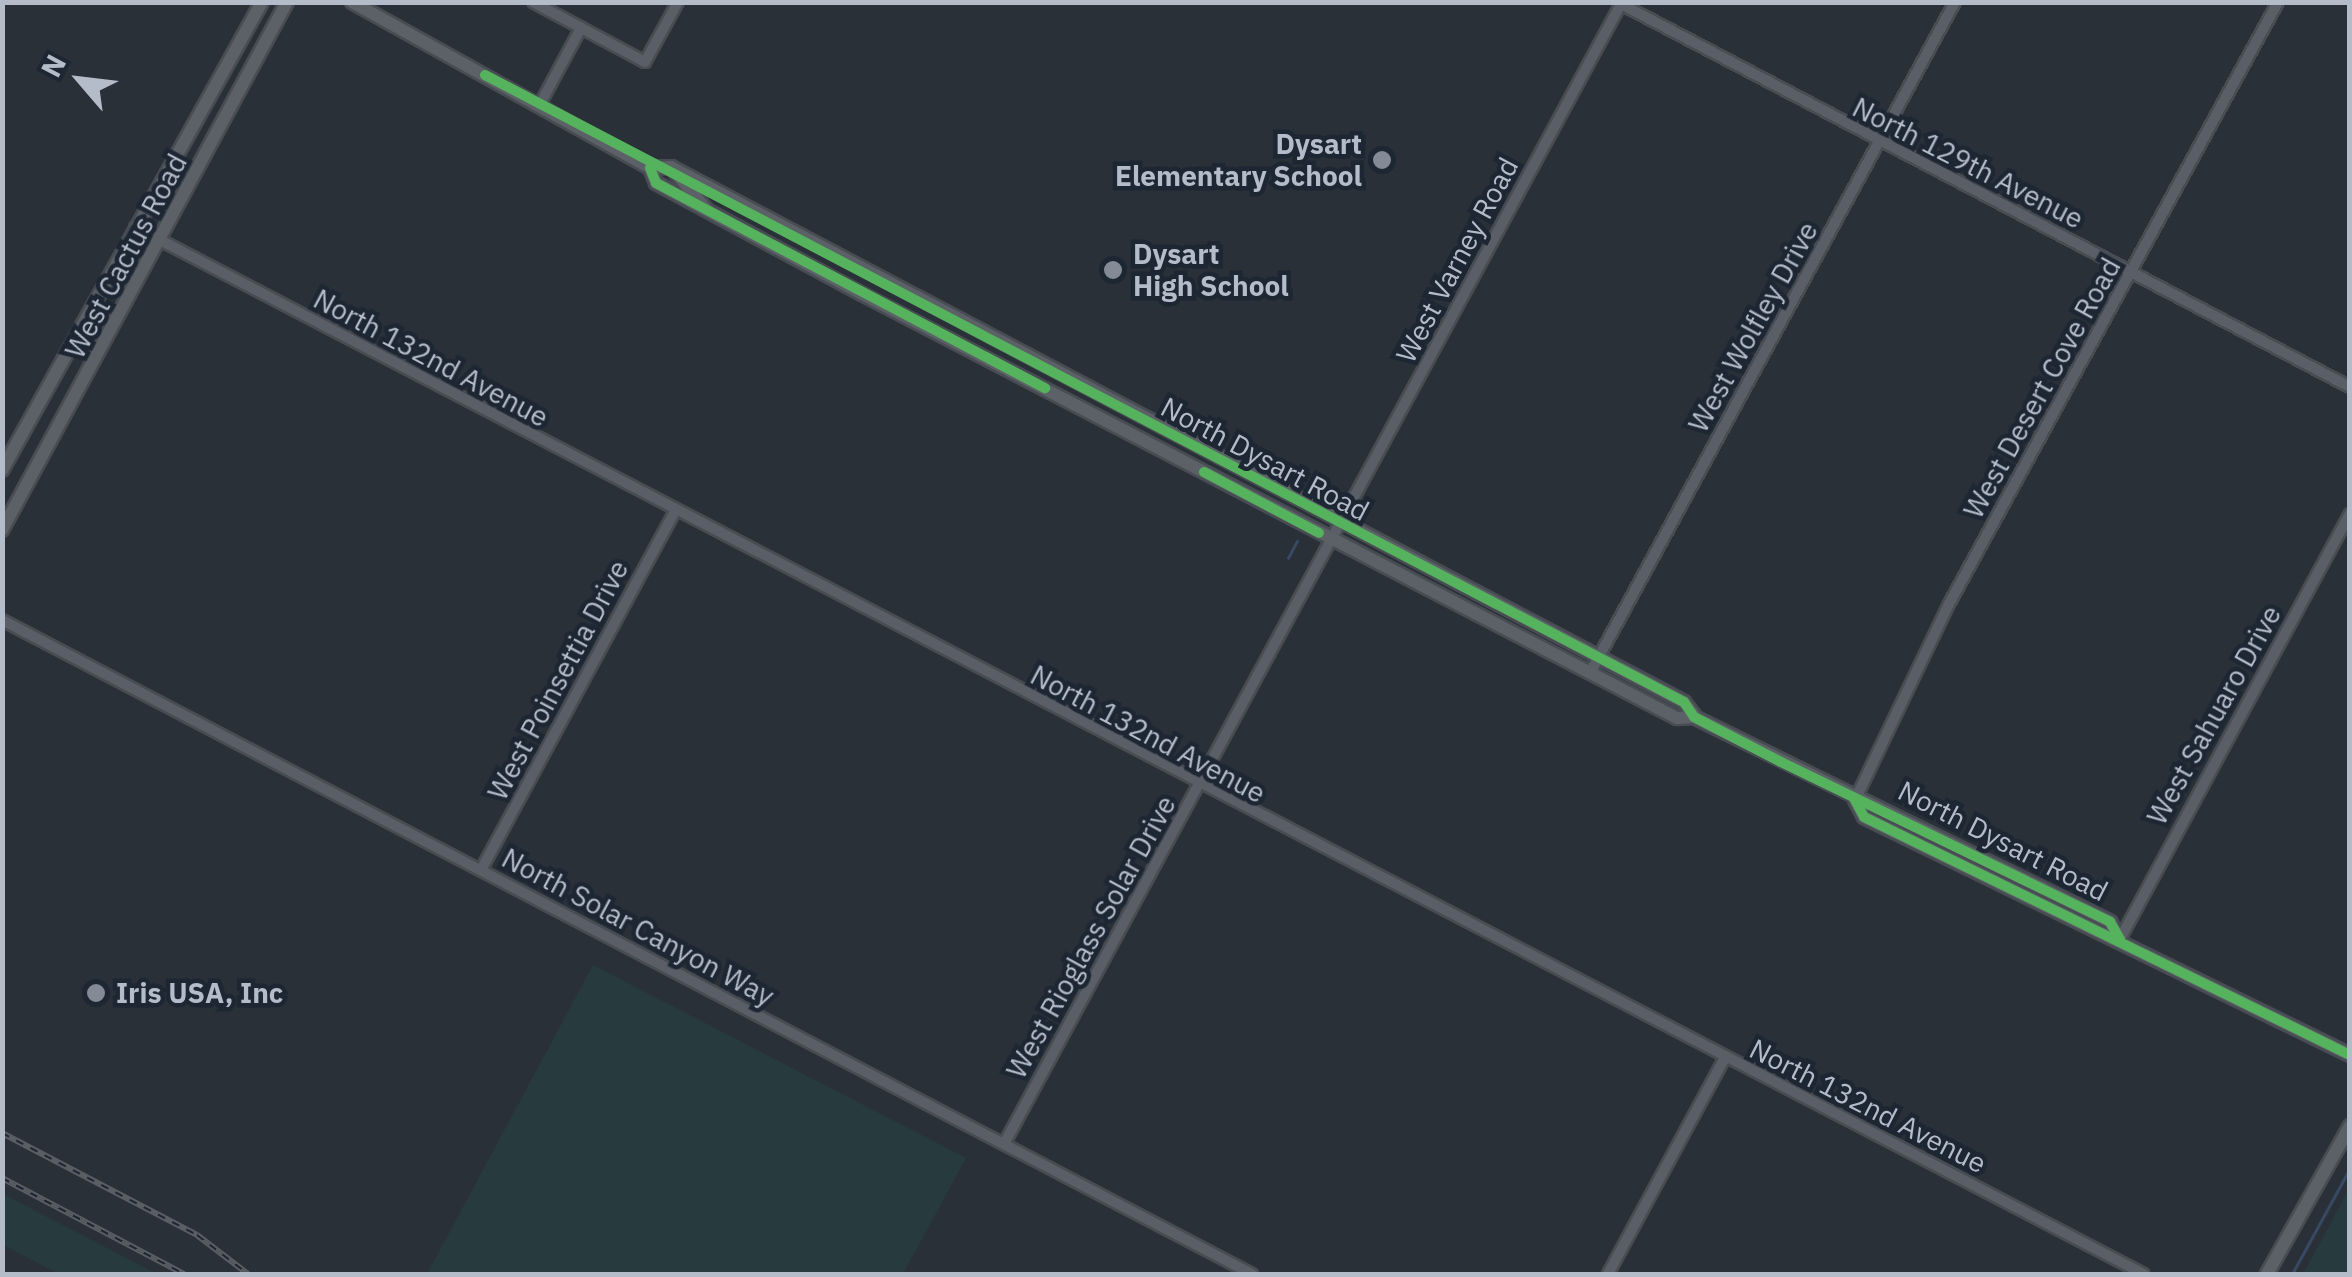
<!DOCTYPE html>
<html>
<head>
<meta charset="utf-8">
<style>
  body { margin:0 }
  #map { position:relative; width:2352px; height:1277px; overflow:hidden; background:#2a3038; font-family:"IBM Plex Sans",sans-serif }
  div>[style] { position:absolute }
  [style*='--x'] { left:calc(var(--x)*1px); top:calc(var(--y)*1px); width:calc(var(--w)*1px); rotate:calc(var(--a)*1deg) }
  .green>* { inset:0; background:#273a3e }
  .stream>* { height:2.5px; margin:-1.25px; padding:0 1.25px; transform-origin:1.25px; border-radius:1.25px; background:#384963 }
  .roads { filter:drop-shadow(2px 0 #484c53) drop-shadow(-2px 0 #484c53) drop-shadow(0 2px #484c53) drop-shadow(0 -2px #484c53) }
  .minor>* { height:10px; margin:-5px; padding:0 5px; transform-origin:5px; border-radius:5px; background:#5a5e66 }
  .major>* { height:12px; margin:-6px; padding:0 6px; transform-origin:6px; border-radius:6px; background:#5c6168 }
  .rail>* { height:6px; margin-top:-3px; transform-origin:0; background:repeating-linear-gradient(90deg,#1d2633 0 8px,#595d64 0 16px); box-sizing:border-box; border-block:2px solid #595d64 }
  .cycleway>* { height:10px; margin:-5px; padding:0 5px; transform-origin:5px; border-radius:5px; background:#56b35d }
  .dots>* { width:28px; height:28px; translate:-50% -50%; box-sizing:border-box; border:5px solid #1d2633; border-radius:50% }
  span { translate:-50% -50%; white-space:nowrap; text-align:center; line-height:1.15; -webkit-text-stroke:9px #1d2633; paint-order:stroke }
  .poi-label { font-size:28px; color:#b4bcc9; font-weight:700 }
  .right { translate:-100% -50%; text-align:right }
  .left { translate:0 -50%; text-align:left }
  .street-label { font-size:28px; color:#b4bcc9 }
  .frame { position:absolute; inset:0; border:5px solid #b4bcc9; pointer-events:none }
  .north { position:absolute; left:30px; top:30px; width:100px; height:100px; -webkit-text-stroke:8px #1d2633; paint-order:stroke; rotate:298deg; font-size:28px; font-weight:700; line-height:40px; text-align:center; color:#b4bcc9 }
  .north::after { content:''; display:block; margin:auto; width:35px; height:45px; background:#b4bcc9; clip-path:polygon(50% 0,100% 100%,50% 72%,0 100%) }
</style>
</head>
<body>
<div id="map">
  <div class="green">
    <i style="clip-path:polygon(593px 965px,966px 1158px,903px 1274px,427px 1274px)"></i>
    <i style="clip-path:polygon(2349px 1189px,2349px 1274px,2303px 1274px)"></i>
    <i style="clip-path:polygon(3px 1194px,157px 1274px,59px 1274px,3px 1245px)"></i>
  </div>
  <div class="stream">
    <i style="--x:1288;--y:558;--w:19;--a:-62"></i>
    <i style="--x:2292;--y:1274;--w:121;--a:-61.3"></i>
  </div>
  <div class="roads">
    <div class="minor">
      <i style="--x:533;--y:2;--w:127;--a:28.2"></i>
      <i style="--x:645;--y:62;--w:68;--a:-61.2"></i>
      <i style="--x:1621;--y:4;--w:823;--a:27.72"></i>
      <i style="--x:539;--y:106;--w:89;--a:-61.7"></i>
      <i style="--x:135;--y:227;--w:2265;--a:27.53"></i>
      <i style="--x:2;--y:620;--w:1411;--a:27.62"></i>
      <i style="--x:1590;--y:673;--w:764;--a:-61.46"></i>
      <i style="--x:1855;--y:800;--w:217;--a:-64.4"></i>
      <i style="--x:1949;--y:604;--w:686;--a:-61.34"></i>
      <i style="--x:481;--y:870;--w:408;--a:-61.6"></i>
      <i style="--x:2120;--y:939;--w:483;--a:-61.6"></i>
      <i style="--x:1004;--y:1144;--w:1298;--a:-61.58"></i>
      <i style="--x:1608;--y:1274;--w:246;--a:-61.6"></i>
    </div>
    <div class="major">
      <i style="--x:352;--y:2;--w:341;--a:29.1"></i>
      <i style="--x:650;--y:168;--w:21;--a:-3"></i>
      <i style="--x:671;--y:167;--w:1146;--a:27.84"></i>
      <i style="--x:1684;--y:702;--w:20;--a:53"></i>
      <i style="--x:1696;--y:718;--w:462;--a:26.2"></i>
      <i style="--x:2110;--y:922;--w:20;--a:60"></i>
      <i style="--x:671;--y:167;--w:55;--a:50.2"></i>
      <i style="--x:650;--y:168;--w:16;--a:68"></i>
      <i style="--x:656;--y:183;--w:234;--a:28.3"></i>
      <i style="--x:862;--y:294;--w:919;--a:27.49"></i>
      <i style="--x:1677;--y:718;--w:17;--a:-3"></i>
      <i style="--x:2;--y:470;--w:535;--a:-60.95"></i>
      <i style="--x:2;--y:530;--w:600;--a:-61.64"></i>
      <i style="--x:1855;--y:800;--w:19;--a:62"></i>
      <i style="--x:1864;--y:817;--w:541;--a:26.09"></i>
      <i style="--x:2267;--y:1274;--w:170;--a:-60.7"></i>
    </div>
  </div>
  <div class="rail">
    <i style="--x:2;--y:1133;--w:220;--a:27.6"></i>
    <i style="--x:197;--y:1235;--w:64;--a:37.4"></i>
    <i style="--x:2;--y:1178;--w:206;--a:27.8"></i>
  </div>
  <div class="cycleway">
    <i style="--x:485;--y:75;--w:1353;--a:27.61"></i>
    <i style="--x:1684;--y:702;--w:18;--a:56"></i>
    <i style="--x:1694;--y:717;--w:98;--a:27.3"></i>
    <i style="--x:1781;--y:762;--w:366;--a:25.9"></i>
    <i style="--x:2110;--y:922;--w:20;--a:60"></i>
    <i style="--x:650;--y:168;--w:16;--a:68"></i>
    <i style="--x:656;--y:183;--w:440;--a:27.8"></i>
    <i style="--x:1204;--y:472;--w:130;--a:27.9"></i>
    <i style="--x:1855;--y:800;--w:19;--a:62"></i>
    <i style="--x:1864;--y:817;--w:541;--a:26.09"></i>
  </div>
  <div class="dots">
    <i style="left:1382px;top:160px;background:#848b96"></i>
    <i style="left:1113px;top:270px;background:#848b96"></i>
    <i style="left:96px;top:993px;background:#848b96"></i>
  </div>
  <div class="poi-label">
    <span class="right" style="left:1362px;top:160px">Dysart<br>Elementary School</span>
    <span class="left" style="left:1133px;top:270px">Dysart<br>High School</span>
    <span class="left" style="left:116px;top:993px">Iris USA, Inc</span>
  </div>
  <div class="street-label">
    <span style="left:1968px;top:163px;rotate:27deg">North 129th Avenue</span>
    <span style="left:126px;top:256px;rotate:-62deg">West Cactus Road</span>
    <span style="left:1457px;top:260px;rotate:-62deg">West Varney Road</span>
    <span style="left:1753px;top:327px;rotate:-61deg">West Wolfley Drive</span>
    <span style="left:431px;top:358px;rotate:28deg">North 132nd Avenue</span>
    <span style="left:2042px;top:388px;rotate:-61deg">West Desert Cove Road</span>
    <span style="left:1265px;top:459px;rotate:28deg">North Dysart Road</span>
    <span style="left:558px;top:680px;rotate:-62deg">West Poinsettia Drive</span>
    <span style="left:2214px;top:715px;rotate:-61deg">West Sahuaro Drive</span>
    <span style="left:1148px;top:734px;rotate:28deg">North 132nd Avenue</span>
    <span style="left:2003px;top:841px;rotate:27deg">North Dysart Road</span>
    <span style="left:638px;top:927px;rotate:28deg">North Solar Canyon Way</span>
    <span style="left:1091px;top:937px;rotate:-61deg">West Rioglass Solar Drive</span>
    <span style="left:1868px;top:1106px;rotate:27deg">North 132nd Avenue</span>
  </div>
  <div class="frame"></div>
  <div class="north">N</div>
</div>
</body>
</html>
